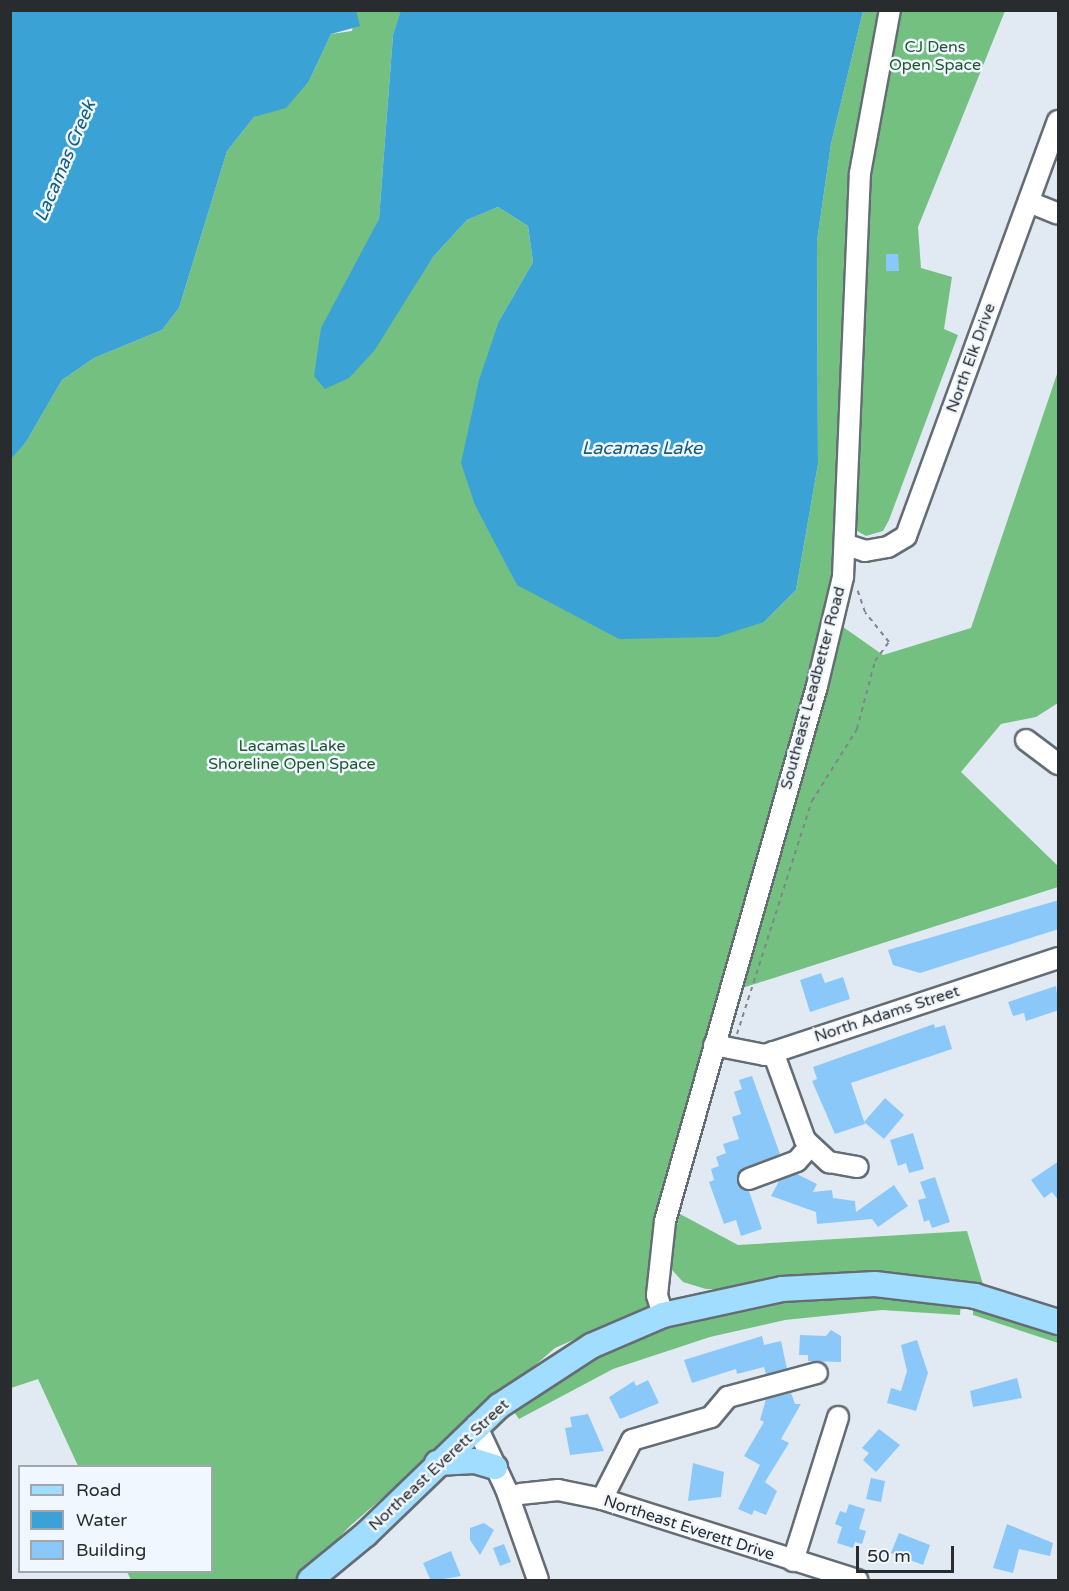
<!DOCTYPE html>
<html>
<head>
<meta charset="utf-8">
<style>
  body { margin:0 }
  #map { position:relative; width:1069px; height:1591px; overflow:hidden; background:#e1eaf2; font-family:"Varela Round",sans-serif }
  div>[style] { position:absolute }
  [style*='--x'] { left:calc(var(--x)*1px); top:calc(var(--y)*1px); width:calc(var(--w)*1px); rotate:calc(var(--a)*1deg) }
  .forest>* { inset:0; background:#73c081 }
  .water>* { inset:0; background:#3ba2d5 }
  .building>* { inset:0; background:#8bc8fa }
  .path>* { height:2px; margin-top:-1px; transform-origin:0; background:repeating-linear-gradient(90deg,#80868c 0 4.5px,transparent 0 9px) }
  .roads { filter:drop-shadow(2px 0 #656d74) drop-shadow(-2px 0 #656d74) drop-shadow(0 2px #656d74) drop-shadow(0 -2px #656d74) }
  .minor>* { height:20px; margin:-10px; padding:0 10px; transform-origin:10px; border-radius:10px; background:#fff }
  .major>* { height:24px; margin:-12px; padding:0 12px; transform-origin:12px; border-radius:12px; background:#a1ddfe }
  span { translate:-50% -50%; white-space:nowrap; text-align:center; line-height:1.15; -webkit-text-stroke:5px #f0f7fe; paint-order:stroke }
  .park-label { font-size:16px; color:#20562d }
  .street-label { font-size:16px; color:#282c2f }
  .water-label { font-size:18px; color:#105e80; font-style:italic }
  .frame { position:absolute; inset:0; border:12px solid #282c2f; pointer-events:none }
  .legend { position:absolute; left:18px; top:1465px; width:195px; height:108px; box-sizing:border-box; background:#f0f7fe; border:2px solid #a0a6ab; margin:0; padding:8px 10px; list-style:none; font-size:18px; color:#282c2f }
  .legend li { display:flex; align-items:center; gap:12px; height:30px }
  .legend b { width:30px; border:2px solid #a0a6ab }
  .scale { position:absolute; left:856px; top:1546px; width:98px; height:27px; box-sizing:border-box; border:3px solid #282c2f; border-top:0; padding-left:8px; font-size:18px; line-height:21px; white-space:nowrap; color:#282c2f; -webkit-text-stroke:4px #f0f7fe; paint-order:stroke }
</style>
</head>
<body>
<div id="map">
  <div class="forest">
    <i style="clip-path:polygon(356px 11px,401px 11px,393px 35px,379px 219px,365px 253px,403px 302px,433px 257px,467px 220px,498px 207px,528px 226px,533px 262px,499px 321px,764px 622px,796px 590px,818px 464px,817px 241px,831px 144px,863px 11px,882px 11px,851px 176px,834px 574px,805px 719px,789px 750px,670px 1158px,649px 1306px,555px 1348px,350px 1526px,298px 1580px,131px 1580px,127px 1572px,212px 1572px,212px 1466px,78px 1466px,38px 1379px,11px 1388px,10px 459px,26px 442px,62px 380px,94px 358px,162px 330px,179px 308px,227px 151px,254px 117px,275px 108px,309px 81px,331px 34px,352px 31px)"></i>
    <i style="clip-path:polygon(901px 11px,1005px 11px,918px 227px,921px 268px,952px 277px,944px 329px,958px 335px,889px 520px,883px 531px,866px 536px,852px 528px,861px 250px,884px 65px)"></i>
    <i style="clip-path:polygon(1058px 371px,1058px 703px,1036px 717px,1001px 724px,961px 772px,1058px 866px,1058px 887px,739px 989px,836px 622px,883px 655px,971px 628px)"></i>
    <i style="clip-path:polygon(680px 1214px,738px 1245px,967px 1231px,985px 1291px,706px 1289px,683px 1282px,672px 1270px,668px 1257px)"></i>
    <i style="clip-path:polygon(817px 1291px,961px 1300px,960px 1315px,882px 1310px,785px 1320px,710px 1337px,613px 1369px,519px 1419px,512px 1409px,618px 1342px,673px 1323px)"></i>
    <i style="clip-path:polygon(973px 1302px,1058px 1327px,1058px 1343px,973px 1315px)"></i>
  </div>
  <div class="water">
    <i style="clip-path:polygon(11px 10px,356px 10px,360px 26px,331px 34px,309px 81px,286px 108px,254px 117px,227px 151px,179px 308px,162px 330px,94px 358px,62px 380px,26px 442px,11px 459px)"></i>
    <i style="clip-path:polygon(401px 10px,863px 11px,831px 144px,817px 241px,818px 464px,796px 590px,764px 622px,717px 637px,619px 639px,517px 585px,475px 505px,461px 463px,479px 380px,499px 321px,533px 262px,528px 226px,498px 207px,467px 220px,433px 257px,374px 351px,349px 378px,325px 389px,314px 376px,321px 328px,379px 219px,393px 35px)"></i>
  </div>
  <div class="building">
    <i style="clip-path:polygon(886px 254px,898px 254px,899px 271px,886px 271px)"></i>
    <i style="clip-path:polygon(1059px 900px,1059px 929px,920px 973px,893px 965px,888px 950px)"></i>
    <i style="clip-path:polygon(821px 973px,825px 983px,843px 977px,850px 999px,810px 1012px,800px 980px)"></i>
    <i style="clip-path:polygon(1056px 986px,1059px 1010px,1026px 1021px,1024px 1013px,1013px 1016px,1008px 1002px)"></i>
    <i style="clip-path:polygon(934px 1024px,935px 1028px,945px 1025px,952px 1049px,851px 1083px,865px 1124px,835px 1134px,812px 1081px,817px 1079px,813px 1067px)"></i>
    <i style="clip-path:polygon(752px 1076px,780px 1154px,739px 1172px,738px 1184px,749px 1191px,762px 1229px,741px 1236px,736px 1220px,724px 1224px,709px 1182px,714px 1180px,711px 1169px,719px 1166px,716px 1157px,726px 1153px,723px 1144px,739px 1139px,732px 1117px,741px 1114px,734px 1092px,742px 1089px,739px 1080px)"></i>
    <i style="clip-path:polygon(885px 1098px,904px 1115px,884px 1139px,864px 1122px)"></i>
    <i style="clip-path:polygon(913px 1133px,924px 1169px,909px 1173px,906px 1163px,898px 1166px,890px 1140px)"></i>
    <i style="clip-path:polygon(1059px 1161px,1059px 1201px,1052px 1192px,1044px 1198px,1031px 1180px)"></i>
    <i style="clip-path:polygon(797px 1174px,817px 1184px,813px 1192px,832px 1190px,833px 1198px,855px 1201px,856px 1212px,894px 1185px,908px 1206px,878px 1227px,872px 1219px,817px 1224px,816px 1212px,771px 1196px,779px 1181px)"></i>
    <i style="clip-path:polygon(935px 1177px,950px 1222px,932px 1228px,929px 1220px,924px 1222px,918px 1200px,926px 1198px,920px 1182px)"></i>
    <i style="clip-path:polygon(831px 1330px,841px 1336px,841px 1362px,808px 1361px,808px 1355px,799px 1355px,800px 1335px,826px 1336px)"></i>
    <i style="clip-path:polygon(762px 1336px,764px 1345px,781px 1341px,787px 1369px,766px 1374px,764px 1367px,737px 1374px,736px 1369px,692px 1383px,684px 1360px)"></i>
    <i style="clip-path:polygon(917px 1340px,928px 1373px,916px 1411px,887px 1403px,891px 1388px,901px 1391px,907px 1371px,901px 1345px)"></i>
    <i style="clip-path:polygon(1017px 1378px,1022px 1398px,973px 1407px,970px 1391px)"></i>
    <i style="clip-path:polygon(648px 1380px,659px 1403px,620px 1419px,609px 1397px,634px 1381px,636px 1386px)"></i>
    <i style="clip-path:polygon(791px 1393px,795px 1404px,801px 1404px,781px 1439px,789px 1443px,765px 1482px,777px 1491px,766px 1515px,754px 1510px,752px 1515px,738px 1509px,760px 1465px,744px 1456px,764px 1422px,760px 1420px,766px 1399px)"></i>
    <i style="clip-path:polygon(588px 1414px,604px 1451px,570px 1455px,565px 1428px,572px 1427px,570px 1417px)"></i>
    <i style="clip-path:polygon(879px 1429px,900px 1445px,876px 1472px,863px 1460px,869px 1453px,862px 1448px)"></i>
    <i style="clip-path:polygon(693px 1463px,724px 1472px,721px 1497px,688px 1501px)"></i>
    <i style="clip-path:polygon(871px 1478px,885px 1481px,881px 1502px,866px 1499px)"></i>
    <i style="clip-path:polygon(849px 1504px,865px 1509px,859px 1529px,866px 1531px,862px 1544px,855px 1542px,853px 1548px,837px 1543px,842px 1527px,835px 1524px,840px 1511px,846px 1513px)"></i>
    <i style="clip-path:polygon(484px 1523px,494px 1530px,480px 1555px,470px 1540px,470px 1528px)"></i>
    <i style="clip-path:polygon(1007px 1524px,1053px 1543px,1050px 1556px,1019px 1549px,1013px 1573px,993px 1568px)"></i>
    <i style="clip-path:polygon(899px 1533px,930px 1545px,923px 1565px,891px 1553px)"></i>
    <i style="clip-path:polygon(504px 1544px,511px 1562px,500px 1566px,493px 1548px)"></i>
    <i style="clip-path:polygon(451px 1551px,461px 1576px,431px 1581px,423px 1563px)"></i>
  </div>
  <div class="path">
    <i style="--x:737;--y:1034;--w:245;--a:-72.2"></i>
    <i style="--x:812;--y:801;--w:85;--a:-58"></i>
    <i style="--x:857;--y:729;--w:70;--a:-75.2"></i>
    <i style="--x:875;--y:661;--w:24;--a:-54"></i>
    <i style="--x:889;--y:642;--w:38;--a:-129"></i>
    <i style="--x:865;--y:612;--w:24;--a:-109"></i>
  </div>
  <div class="roads">
    <div class="minor">
      <i style="--x:1029;--y:202;--w:31;--a:22"></i>
      <i style="--x:847;--y:545;--w:19;--a:18"></i>
      <i style="--x:865;--y:551;--w:23;--a:-10"></i>
      <i style="--x:888;--y:547;--w:21;--a:-31"></i>
      <i style="--x:906;--y:536;--w:442;--a:-69.9"></i>
      <i style="--x:1026;--y:740;--w:40;--a:37"></i>
      <i style="--x:714;--y:1045;--w:52;--a:11.1"></i>
      <i style="--x:765;--y:1055;--w:309;--a:-18.3"></i>
      <i style="--x:773;--y:1052;--w:94;--a:70"></i>
      <i style="--x:805;--y:1140;--w:33;--a:43"></i>
      <i style="--x:829;--y:1162;--w:29;--a:10"></i>
      <i style="--x:749;--y:1179;--w:51;--a:-20.6"></i>
      <i style="--x:797;--y:1161;--w:20;--a:-49"></i>
      <i style="--x:663;--y:1315;--w:21;--a:-107"></i>
      <i style="--x:657;--y:1295;--w:74;--a:-83.8"></i>
      <i style="--x:665;--y:1221;--w:556;--a:-74.14"></i>
      <i style="--x:817;--y:686;--w:112;--a:-76.6"></i>
      <i style="--x:843;--y:577;--w:404;--a:-87.6"></i>
      <i style="--x:860;--y:173;--w:166;--a:-79.6"></i>
      <i style="--x:476;--y:1425;--w:71;--a:64.9"></i>
      <i style="--x:506;--y:1489;--w:96;--a:70.6"></i>
      <i style="--x:520;--y:1494;--w:38;--a:-6"></i>
      <i style="--x:558;--y:1490;--w:45;--a:11.6"></i>
      <i style="--x:602;--y:1499;--w:268;--a:17.6"></i>
      <i style="--x:602;--y:1499;--w:66;--a:-63"></i>
      <i style="--x:632;--y:1440;--w:82;--a:-16.2"></i>
      <i style="--x:711;--y:1417;--w:26;--a:-50"></i>
      <i style="--x:728;--y:1397;--w:92;--a:-15.1"></i>
      <i style="--x:793;--y:1561;--w:151;--a:-72.6"></i>
    </div>
    <div class="major">
      <i style="--x:437;--y:1463;--w:38;--a:-3"></i>
      <i style="--x:475;--y:1461;--w:21;--a:17"></i>
      <i style="--x:310;--y:1580;--w:72;--a:-39.4"></i>
      <i style="--x:366;--y:1534;--w:185;--a:-43.9"></i>
      <i style="--x:499;--y:1406;--w:110;--a:-33.1"></i>
      <i style="--x:591;--y:1346;--w:78;--a:-23.3"></i>
      <i style="--x:663;--y:1315;--w:122;--a:-12.3"></i>
      <i style="--x:782;--y:1289;--w:93;--a:-3.1"></i>
      <i style="--x:875;--y:1284;--w:101;--a:6.8"></i>
      <i style="--x:975;--y:1296;--w:87;--a:17.4"></i>
    </div>
  </div>
  <div class="park-label">
    <span style="left:935px;top:56px">CJ Dens<br>Open Space</span>
    <span style="left:292px;top:755px">Lacamas Lake<br>Shoreline Open Space</span>
  </div>
  <div class="street-label">
    <span style="left:971px;top:358px;rotate:-70deg">North Elk Drive</span>
    <span style="left:813px;top:688px;rotate:-75deg">Southeast Leadbetter Road</span>
    <span style="left:887px;top:1014px;rotate:-18deg">North Adams Street</span>
    <span style="left:439px;top:1465px;rotate:-43deg">Northeast Everett Street</span>
    <span style="left:689px;top:1528px;rotate:18deg">Northeast Everett Drive</span>
  </div>
  <div class="water-label">
    <span style="left:65px;top:161px;rotate:-67deg">Lacamas Creek</span>
    <span style="left:642px;top:448px">Lacamas Lake</span>
  </div>
  <div class="frame"></div>
  <ul class="legend">
  <li><b style="height:8px;background:#a1ddfe"></b>Road</li>
  <li><b style="height:16px;background:#3ba2d5"></b>Water</li>
  <li><b style="height:16px;background:#8bc8fa"></b>Building</li>
  </ul>
  <div class="scale">50 m</div>
</div>
</body>
</html>
